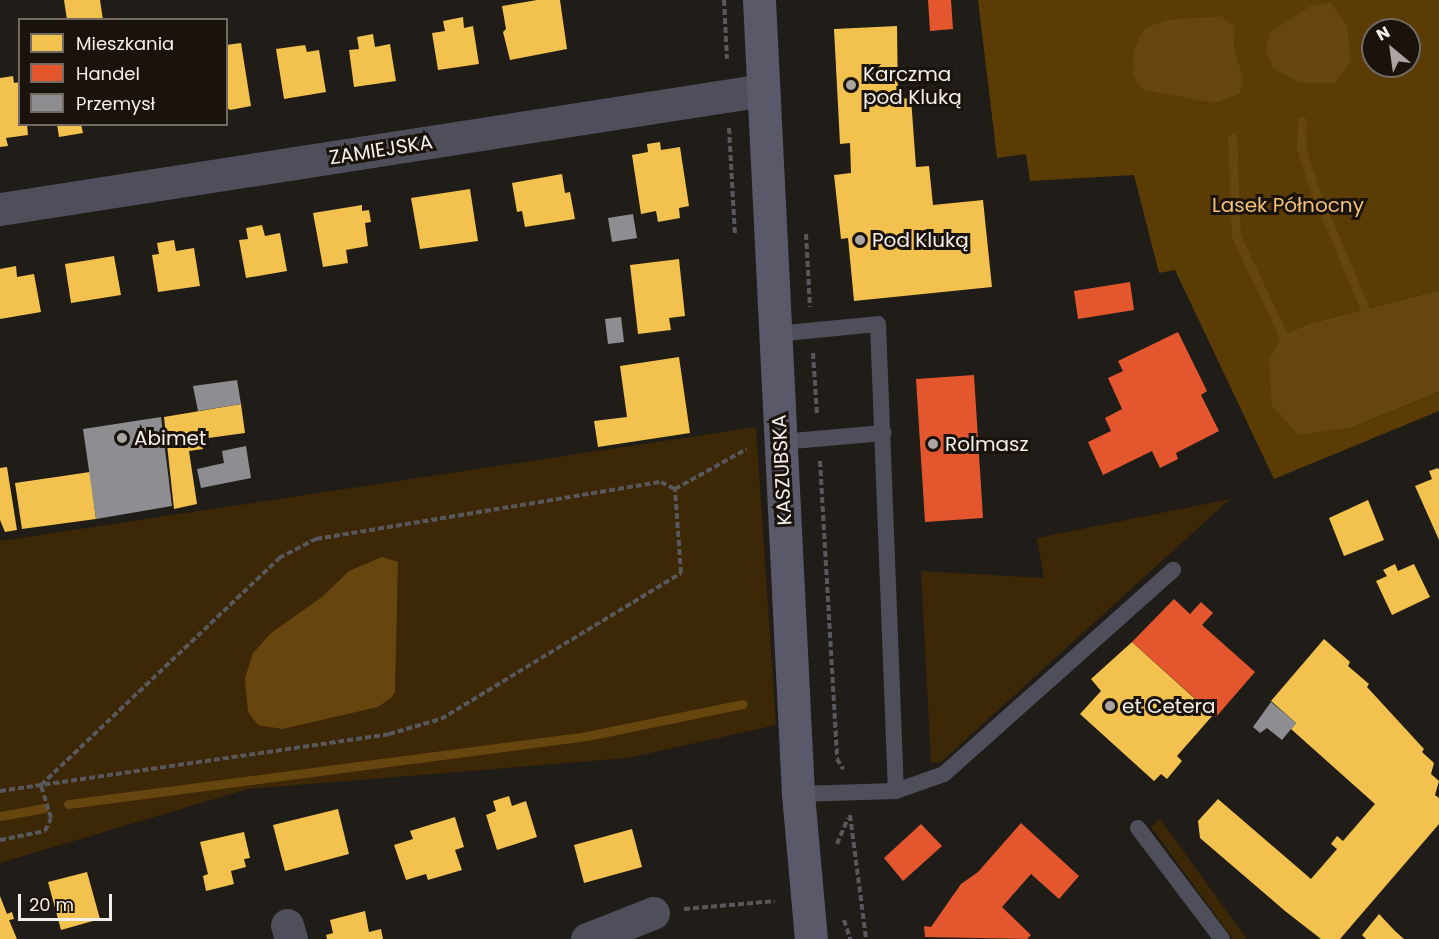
<!DOCTYPE html>
<html>
<head>
<meta charset="utf-8">
<style>
  body { margin:0 }
  #map { position:relative; width:1439px; height:939px; overflow:hidden; background:#201c18; font-family:Poppins,sans-serif }
  div>[style] { position:absolute }
  [style*='--x'] { left:calc(var(--x)*1px); top:calc(var(--y)*1px); width:calc(var(--w)*1px); rotate:calc(var(--a)*1deg) }
  .green>* { inset:0; background:#3c2706 }
  .forest>* { inset:0; background:#5b3c04 }
  .water>* { inset:0; background:#66450f }
  .homes>* { inset:0; background:#f2c14e }
  .shops>* { inset:0; background:#e4572e }
  .industry>* { inset:0; background:#8d8d92 }
  .stream>* { height:9px; margin:-4.5px; padding:0 4.5px; transform-origin:4.5px; border-radius:4.5px; background:#66450f }
  .path>* { height:4px; margin-top:-2px; transform-origin:0; background:repeating-linear-gradient(90deg,#57575c 0 6px,transparent 0 9px) }
  .service>* { height:16px; margin:-8px; padding:0 8px; transform-origin:8px; border-radius:8px; background:#4f4e5b }
  .minor>* { height:33px; margin:-16.5px; padding:0 16.5px; transform-origin:16.5px; border-radius:16.5px; background:#4f4e5b }
  .secondary>* { height:33px; margin:-16.5px; padding:0 16.5px; transform-origin:16.5px; border-radius:16.5px; background:#5a596a }
  .dots>* { width:16px; height:16px; translate:-50% -50%; box-sizing:border-box; border:3px solid #19130b; border-radius:50% }
  span { translate:-50% -50%; white-space:nowrap; text-align:center; line-height:1.15; -webkit-text-stroke:6px #19130b; paint-order:stroke }
  .poi-label { font-size:20px; color:#f4efea }
  .left { translate:0 -50%; text-align:left }
  .street-label { font-size:20px; color:#f4efea }
  .park-label { font-size:20px; color:#f5c077 }
  .legend { position:absolute; left:18px; top:18px; width:210px; height:108px; box-sizing:border-box; background:#19130b; border:2px solid #716b64; margin:0; padding:8px 10px; list-style:none; font-size:18px; color:#f4efea }
  .legend li { display:flex; align-items:center; gap:12px; height:30px }
  .legend b { width:30px; border:2px solid #716b64 }
  .north { position:absolute; left:1361px; top:18px; width:60px; height:60px; box-sizing:border-box; background:#19130b; border:2px solid #716b64; border-radius:50%; rotate:331deg; font-size:16px; font-weight:700; line-height:24px; text-align:center; color:#f4efea }
  .north::after { content:''; display:block; margin:auto; width:21px; height:27px; background:#aaa5a0; clip-path:polygon(50% 0,100% 100%,50% 72%,0 100%) }
  .scale { position:absolute; left:18px; top:894px; width:94px; height:27px; box-sizing:border-box; border:3px solid #f4efea; border-top:0; padding-left:8px; font-size:18px; line-height:21px; white-space:nowrap; color:#f4efea; -webkit-text-stroke:4px #19130b; paint-order:stroke }
</style>
</head>
<body>
<div id="map">
  <div class="green">
    <i style="clip-path:polygon(756px 427px,776px 725px,628px 758px,248px 789px,0 863px,0 541px)"></i>
    <i style="clip-path:polygon(1230px 499px,941px 762px,931px 763px,921px 571px,1044px 578px,1037px 538px)"></i>
    <i style="clip-path:polygon(1160px 819px,1247px 939px,1233px 939px,1151px 827px)"></i>
  </div>
  <div class="forest">
    <i style="clip-path:polygon(evenodd,978px 0,1439px 0,1439px 290px,1308px 324px,1283px 335px,1353px 427px,1439px 392px,1439px 411px,1274px 479px,1175px 270px,1159px 273px,1134px 175px,1030px 181px,1026px 154px,997px 158px,978px 0,1234px 26px,1234px 46px,1244px 80px,1240px 94px,1216px 103px,1234px 26px,978px 0,1373px 30px,1409px 30px,1409px 66px,1373px 66px,1373px 30px)"></i>
  </div>
  <div class="water">
    <i style="clip-path:polygon(1330px 2px,1347px 26px,1351px 61px,1335px 83px,1300px 83px,1274px 69px,1265px 51px,1270px 32px,1311px 6px)"></i>
    <i style="clip-path:polygon(1221px 16px,1234px 26px,1234px 46px,1244px 80px,1240px 94px,1216px 103px,1143px 90px,1133px 76px,1134px 49px,1144px 29px,1166px 20px)"></i>
    <i style="clip-path:polygon(1439px 290px,1439px 392px,1353px 427px,1299px 435px,1272px 406px,1269px 360px,1283px 335px,1308px 324px)"></i>
    <i style="clip-path:polygon(382px 557px,398px 562px,395px 692px,391px 698px,378px 707px,282px 729px,258px 725px,248px 712px,245px 678px,253px 653px,271px 633px,322px 597px,349px 571px)"></i>
  </div>
  <div class="homes">
    <i style="clip-path:polygon(64px 0,100px 0,103px 20px,67px 20px)"></i>
    <i style="clip-path:polygon(537px 0,560px 0,567px 49px,510px 60px,503px 32px,506px 29px,502px 6px)"></i>
    <i style="clip-path:polygon(463px 17px,464px 28px,473px 26px,479px 64px,438px 70px,432px 33px,445px 31px,443px 21px)"></i>
    <i style="clip-path:polygon(897px 26px,898px 99px,911px 98px,916px 167px,929px 166px,933px 205px,983px 200px,992px 287px,854px 301px,848px 238px,841px 239px,834px 175px,851px 173px,850px 143px,840px 144px,834px 29px)"></i>
    <i style="clip-path:polygon(373px 34px,375px 47px,390px 44px,396px 81px,354px 87px,349px 50px,359px 49px,357px 37px)"></i>
    <i style="clip-path:polygon(241px 43px,251px 106px,230px 110px,226px 107px,226px 45px)"></i>
    <i style="clip-path:polygon(305px 45px,307px 52px,319px 50px,326px 92px,284px 99px,276px 49px)"></i>
    <i style="clip-path:polygon(13px 76px,14px 83px,20px 82px,20px 124px,27px 124px,28px 135px,6px 138px,8px 146px,0 147px,0 78px)"></i>
    <i style="clip-path:polygon(57px 124px,81px 124px,83px 133px,59px 137px)"></i>
    <i style="clip-path:polygon(660px 142px,661px 150px,680px 147px,689px 206px,679px 208px,680px 218px,658px 222px,656px 211px,641px 214px,632px 155px,648px 152px,647px 144px)"></i>
    <i style="clip-path:polygon(562px 174px,565px 193px,570px 192px,575px 219px,525px 227px,522px 211px,517px 212px,512px 183px)"></i>
    <i style="clip-path:polygon(470px 189px,478px 241px,420px 249px,411px 198px)"></i>
    <i style="clip-path:polygon(362px 205px,362px 211px,369px 210px,371px 222px,365px 223px,368px 246px,346px 250px,348px 263px,323px 267px,313px 213px)"></i>
    <i style="clip-path:polygon(262px 225px,265px 236px,280px 233px,287px 271px,246px 278px,239px 240px,248px 239px,246px 228px)"></i>
    <i style="clip-path:polygon(174px 240px,176px 251px,194px 248px,200px 286px,158px 292px,152px 255px,159px 254px,157px 243px)"></i>
    <i style="clip-path:polygon(114px 256px,121px 295px,71px 303px,65px 264px)"></i>
    <i style="clip-path:polygon(679px 259px,685px 316px,669px 318px,671px 330px,638px 334px,630px 265px)"></i>
    <i style="clip-path:polygon(16px 266px,17px 277px,34px 274px,41px 312px,0 319px,0 269px)"></i>
    <i style="clip-path:polygon(679px 357px,690px 433px,598px 447px,594px 421px,627px 417px,620px 366px)"></i>
    <i style="clip-path:polygon(241px 404px,245px 433px,201px 439px,203px 449px,189px 451px,197px 504px,174px 509px,164px 417px)"></i>
    <i style="clip-path:polygon(7px 467px,17px 530px,5px 532px,0 520px,0 468px)"></i>
    <i style="clip-path:polygon(1438px 468px,1439px 470px,1439px 540px,1415px 486px,1432px 479px,1429px 471px)"></i>
    <i style="clip-path:polygon(90px 472px,96px 519px,22px 529px,15px 483px)"></i>
    <i style="clip-path:polygon(1368px 500px,1384px 540px,1344px 556px,1329px 518px)"></i>
    <i style="clip-path:polygon(1395px 564px,1398px 571px,1414px 564px,1430px 597px,1392px 615px,1376px 581px,1387px 576px,1383px 570px)"></i>
    <i style="clip-path:polygon(1324px 639px,1350px 662px,1348px 666px,1369px 684px,1367px 687px,1424px 749px,1422px 752px,1434px 763px,1431px 774px,1439px 781px,1435px 795px,1439px 798px,1439px 824px,1340px 939px,1321px 939px,1285px 911px,1200px 838px,1198px 821px,1218px 799px,1311px 879px,1337px 849px,1331px 844px,1337px 836px,1343px 841px,1375px 804px,1291px 729px,1296px 723px,1271px 701px)"></i>
    <i style="clip-path:polygon(1132px 642px,1213px 715px,1177px 756px,1182px 761px,1167px 779px,1161px 774px,1154px 781px,1080px 714px,1101px 691px,1091px 679px)"></i>
    <i style="clip-path:polygon(509px 796px,512px 806px,526px 801px,537px 837px,497px 850px,486px 815px,496px 811px,493px 801px)"></i>
    <i style="clip-path:polygon(338px 809px,349px 854px,285px 871px,273px 825px)"></i>
    <i style="clip-path:polygon(455px 817px,464px 847px,455px 850px,462px 870px,428px 880px,426px 874px,406px 880px,394px 845px,413px 839px,410px 831px)"></i>
    <i style="clip-path:polygon(632px 829px,642px 867px,584px 883px,574px 845px)"></i>
    <i style="clip-path:polygon(244px 832px,250px 858px,244px 859px,246px 867px,231px 871px,234px 884px,206px 891px,203px 876px,208px 874px,200px 842px)"></i>
    <i style="clip-path:polygon(87px 872px,100px 919px,61px 930px,48px 882px)"></i>
    <i style="clip-path:polygon(0 896px,7px 914px,12px 912px,14px 919px,9px 920px,17px 939px,0 939px)"></i>
    <i style="clip-path:polygon(365px 911px,369px 932px,381px 929px,383px 939px,327px 939px,326px 935px,333px 933px,330px 920px)"></i>
    <i style="clip-path:polygon(1379px 914px,1395px 931px,1404px 939px,1366px 939px,1362px 935px)"></i>
  </div>
  <div class="shops">
    <i style="clip-path:polygon(928px 0,951px 0,953px 29px,930px 31px)"></i>
    <i style="clip-path:polygon(1130px 282px,1134px 310px,1078px 319px,1074px 291px)"></i>
    <i style="clip-path:polygon(1178px 332px,1207px 391px,1201px 395px,1219px 431px,1176px 453px,1178px 459px,1160px 468px,1152px 451px,1103px 475px,1088px 442px,1111px 431px,1105px 418px,1122px 409px,1108px 378px,1123px 371px,1118px 361px)"></i>
    <i style="clip-path:polygon(974px 375px,983px 518px,925px 522px,916px 379px)"></i>
    <i style="clip-path:polygon(1174px 599px,1190px 614px,1201px 602px,1213px 613px,1202px 625px,1255px 672px,1216px 717px,1132px 642px)"></i>
    <i style="clip-path:polygon(1021px 823px,1079px 876px,1059px 899px,1031px 874px,1002px 907px,1031px 935px,1027px 939px,925px 937px,924px 926px,931px 927px,961px 884px,978px 872px)"></i>
    <i style="clip-path:polygon(921px 824px,942px 846px,903px 881px,884px 858px)"></i>
  </div>
  <div class="industry">
    <i style="clip-path:polygon(633px 214px,637px 238px,612px 242px,608px 218px)"></i>
    <i style="clip-path:polygon(621px 317px,624px 342px,608px 344px,605px 319px)"></i>
    <i style="clip-path:polygon(237px 380px,241px 404px,198px 411px,193px 386px)"></i>
    <i style="clip-path:polygon(161px 417px,172px 506px,96px 519px,83px 429px)"></i>
    <i style="clip-path:polygon(246px 446px,251px 478px,201px 488px,197px 469px,224px 463px,222px 451px)"></i>
    <i style="clip-path:polygon(1271px 702px,1296px 723px,1282px 740px,1267px 728px,1260px 733px,1253px 727px)"></i>
  </div>
  <div class="stream">
    <i style="--x:1302;--y:121;--w:27;--a:92"></i>
    <i style="--x:1301;--y:148;--w:45;--a:72"></i>
    <i style="--x:1315;--y:191;--w:128;--a:67"></i>
    <i style="--x:1232;--y:138;--w:98;--a:87.7"></i>
    <i style="--x:1236;--y:236;--w:110;--a:64.6"></i>
    <i style="--x:68;--y:804;--w:523;--a:-7.46"></i>
    <i style="--x:587;--y:736;--w:159;--a:-11.6"></i>
    <i style="--x:0;--y:816;--w:45;--a:-10.3"></i>
  </div>
  <div class="path">
    <i style="--x:724;--y:0;--w:59;--a:87.1"></i>
    <i style="--x:729;--y:128;--w:106;--a:86.8"></i>
    <i style="--x:806;--y:234;--w:73;--a:86.9"></i>
    <i style="--x:813;--y:353;--w:62;--a:86.3"></i>
    <i style="--x:820;--y:461;--w:298;--a:86.7"></i>
    <i style="--x:837;--y:759;--w:12;--a:59"></i>
    <i style="--x:675;--y:489;--w:82;--a:-29.1"></i>
    <i style="--x:41;--y:785;--w:329;--a:-43.6"></i>
    <i style="--x:279;--y:558;--w:42;--a:-27.2"></i>
    <i style="--x:316;--y:539;--w:350;--a:-9.4"></i>
    <i style="--x:661;--y:482;--w:16;--a:27"></i>
    <i style="--x:0;--y:791;--w:393;--a:-8.3"></i>
    <i style="--x:389;--y:734;--w:54;--a:-16.1"></i>
    <i style="--x:441;--y:719;--w:281;--a:-31.3"></i>
    <i style="--x:681;--y:573;--w:84;--a:-94.1"></i>
    <i style="--x:850;--y:815;--w:125;--a:82.6"></i>
    <i style="--x:0;--y:840;--w:46;--a:-11.3"></i>
    <i style="--x:45;--y:831;--w:14;--a:-65"></i>
    <i style="--x:51;--y:818;--w:34;--a:-107"></i>
    <i style="--x:837;--y:844;--w:28;--a:-67"></i>
    <i style="--x:684;--y:909;--w:91;--a:-5"></i>
    <i style="--x:844;--y:920;--w:20;--a:72"></i>
  </div>
  <div class="service">
    <i style="--x:775;--y:334;--w:103;--a:-5.5"></i>
    <i style="--x:878;--y:324;--w:467;--a:87.8"></i>
    <i style="--x:781;--y:442;--w:103;--a:-5"></i>
    <i style="--x:798;--y:794;--w:98;--a:-1.8"></i>
    <i style="--x:896;--y:791;--w:51;--a:-19.5"></i>
    <i style="--x:944;--y:774;--w:307;--a:-41.7"></i>
    <i style="--x:1138;--y:828;--w:139;--a:52.9"></i>
  </div>
  <div class="minor">
    <i style="--x:0;--y:209;--w:772;--a:-8.86"></i>
    <i style="--x:287;--y:925;--w:15;--a:74"></i>
    <i style="--x:587;--y:939;--w:71;--a:-21.5"></i>
  </div>
  <div class="secondary">
    <i style="--x:759;--y:0;--w:795;--a:87.19"></i>
    <i style="--x:798;--y:794;--w:146;--a:84.9"></i>
  </div>
  <div class="dots">
    <i style="left:851px;top:85px;background:#aaa5a0"></i>
    <i style="left:860px;top:240px;background:#aaa5a0"></i>
    <i style="left:122px;top:438px;background:#aaa5a0"></i>
    <i style="left:933px;top:444px;background:#aaa5a0"></i>
    <i style="left:1110px;top:706px;background:#aaa5a0"></i>
  </div>
  <div class="poi-label">
    <span class="left" style="left:863px;top:86px">Karczma<br>pod Kluką</span>
    <span class="left" style="left:872px;top:240px">Pod Kluką</span>
    <span class="left" style="left:134px;top:438px">Abimet</span>
    <span class="left" style="left:945px;top:444px">Rolmasz</span>
    <span class="left" style="left:1122px;top:706px">et Cetera</span>
  </div>
  <div class="street-label">
    <span style="left:381px;top:150px;rotate:-9deg">ZAMIEJSKA</span>
    <span style="left:782px;top:470px;rotate:-93deg">KASZUBSKA</span>
  </div>
  <div class="park-label">
    <span style="left:1288px;top:205px">Lasek Północny</span>
  </div>
  <ul class="legend">
  <li><b style="height:16px;background:#f2c14e"></b>Mieszkania</li>
  <li><b style="height:16px;background:#e4572e"></b>Handel</li>
  <li><b style="height:16px;background:#8d8d92"></b>Przemysł</li>
  </ul>
  <div class="north">N</div>
  <div class="scale">20 m</div>
</div>
</body>
</html>
